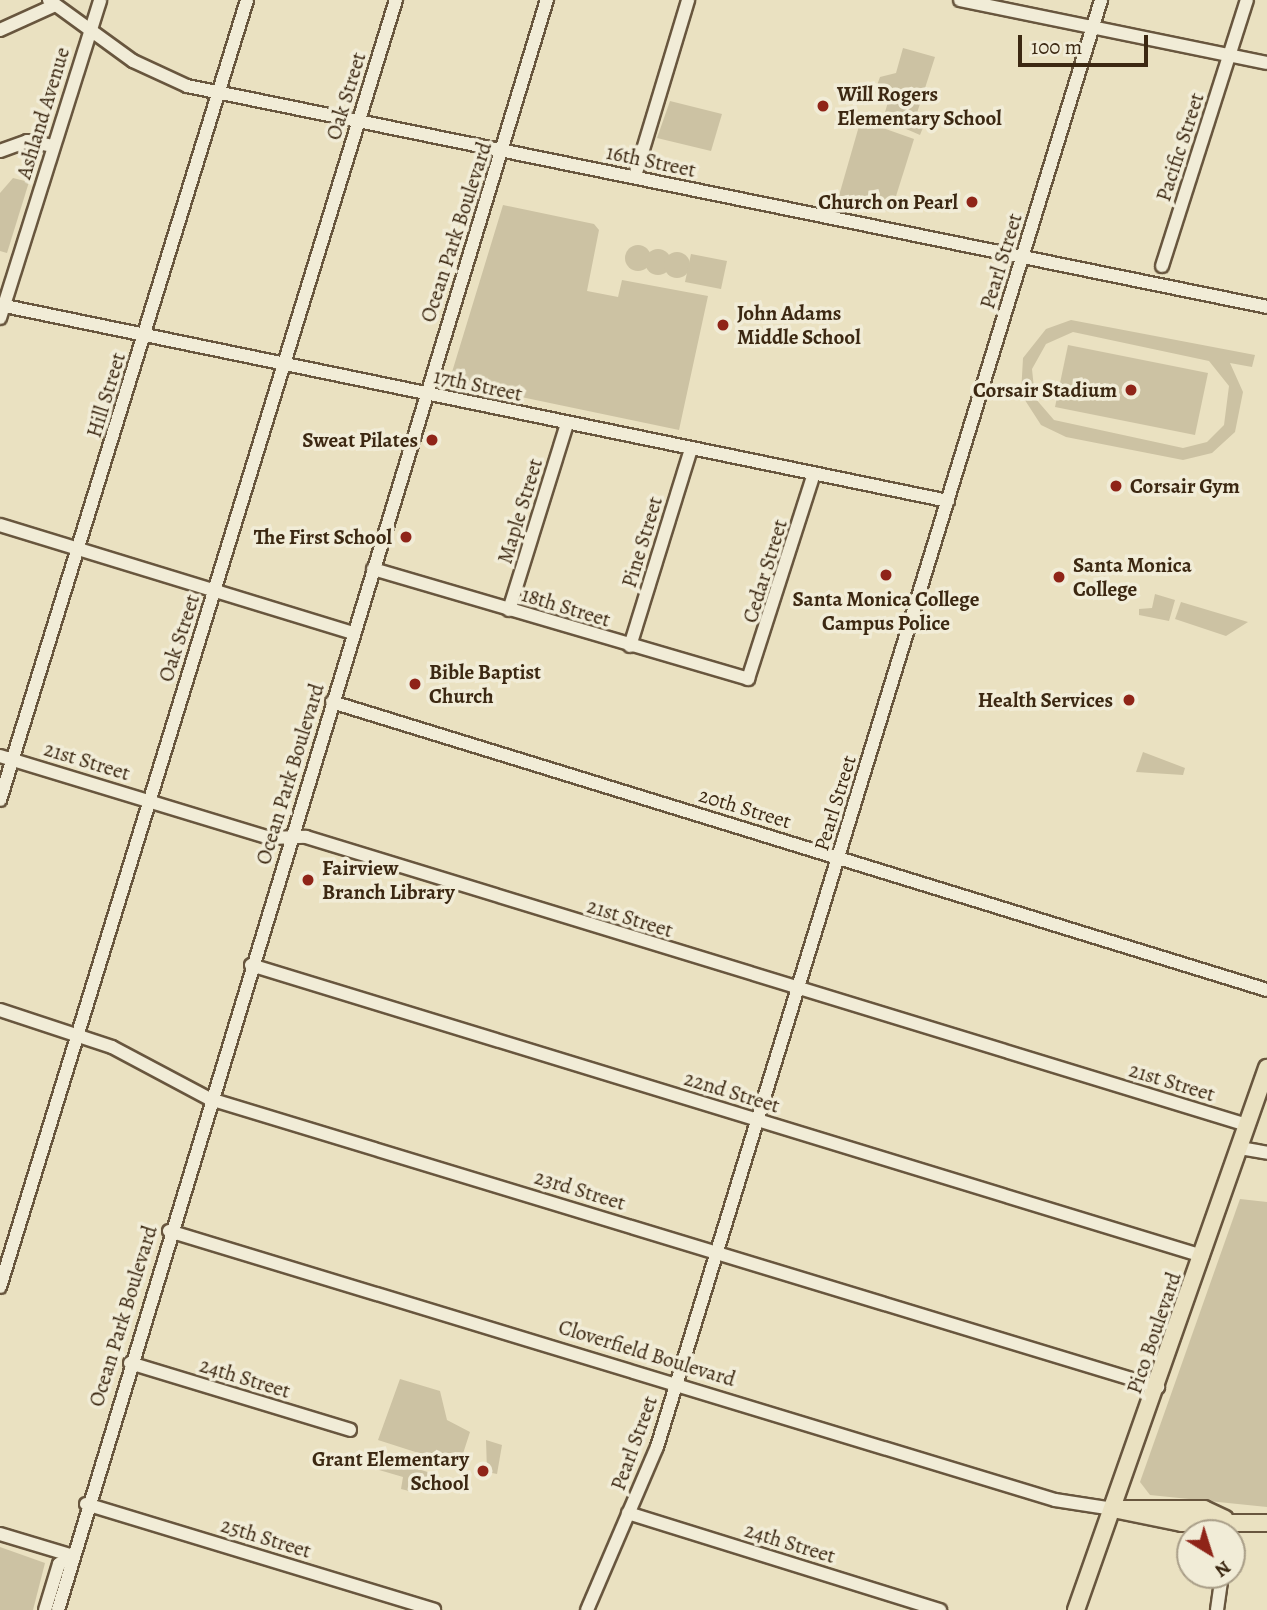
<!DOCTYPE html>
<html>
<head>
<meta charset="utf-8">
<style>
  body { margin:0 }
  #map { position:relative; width:1267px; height:1610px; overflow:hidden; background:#eae1c1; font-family:Alegreya,serif }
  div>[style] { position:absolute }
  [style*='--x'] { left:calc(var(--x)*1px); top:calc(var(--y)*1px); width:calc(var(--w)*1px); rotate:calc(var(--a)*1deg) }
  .green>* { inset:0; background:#ccc2a3 }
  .round { border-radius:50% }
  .roads { filter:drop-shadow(2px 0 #68563e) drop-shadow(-2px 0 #68563e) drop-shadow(0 2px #68563e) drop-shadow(0 -2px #68563e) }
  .minor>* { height:12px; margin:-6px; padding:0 6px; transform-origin:6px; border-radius:6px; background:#f1ecd7 }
  .major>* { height:16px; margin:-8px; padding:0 8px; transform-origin:8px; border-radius:8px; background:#eae1c1 }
  .dots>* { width:19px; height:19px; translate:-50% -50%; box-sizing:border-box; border:4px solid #f1ecd7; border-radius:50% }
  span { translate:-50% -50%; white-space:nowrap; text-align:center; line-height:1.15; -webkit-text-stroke:7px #f1ecd7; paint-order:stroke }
  .poi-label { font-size:21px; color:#3c2812; font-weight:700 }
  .left { translate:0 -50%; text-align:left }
  .right { translate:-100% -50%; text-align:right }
  .street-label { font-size:21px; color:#3c2812 }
  .north { position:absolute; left:1176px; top:1519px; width:70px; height:70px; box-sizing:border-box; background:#f1ecd7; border:2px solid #a99e88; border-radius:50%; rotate:142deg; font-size:19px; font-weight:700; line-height:28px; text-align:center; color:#3c2812 }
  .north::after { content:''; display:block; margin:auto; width:24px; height:32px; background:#8f2418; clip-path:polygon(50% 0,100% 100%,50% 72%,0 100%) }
  .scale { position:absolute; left:1018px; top:35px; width:130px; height:32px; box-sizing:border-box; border:4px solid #3c2812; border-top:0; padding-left:9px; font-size:21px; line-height:24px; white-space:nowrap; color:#3c2812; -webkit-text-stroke:5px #f1ecd7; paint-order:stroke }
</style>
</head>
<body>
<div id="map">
  <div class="green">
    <i style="clip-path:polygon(903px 48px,935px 57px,917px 113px,909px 111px,907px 119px,924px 125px,920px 135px,883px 119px,891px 92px,876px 88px,880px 77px,896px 73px)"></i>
    <i style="clip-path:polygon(670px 101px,722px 114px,711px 151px,657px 138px)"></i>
    <i style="clip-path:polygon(866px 122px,914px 139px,891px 212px,838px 199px,859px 126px)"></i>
    <i style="clip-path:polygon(13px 178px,29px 182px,7px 253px,0 251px,0 193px)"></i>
    <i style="clip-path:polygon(503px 205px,594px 224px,599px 230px,587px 291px,618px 297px,622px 280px,708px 296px,679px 430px,449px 382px)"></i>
    <i class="round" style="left:625px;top:245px;width:26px;height:26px"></i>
    <i class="round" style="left:645px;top:249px;width:26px;height:26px"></i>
    <i class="round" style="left:664px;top:252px;width:26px;height:26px"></i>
    <i style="clip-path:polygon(691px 254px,727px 261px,721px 289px,685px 282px)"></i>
    <i style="clip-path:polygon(evenodd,1071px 320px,1255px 355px,1252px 367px,1230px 363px,1243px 392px,1235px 432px,1212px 453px,1183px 460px,1066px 437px,1041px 425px,1021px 394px,1023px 358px,1046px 329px,1071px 320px,1073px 332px,1209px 361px,1229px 386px,1224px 425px,1207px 442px,1183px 448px,1054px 420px,1035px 398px,1032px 369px,1046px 344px,1073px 332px)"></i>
    <i style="clip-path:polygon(1068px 345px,1208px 373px,1195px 435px,1055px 407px)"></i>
    <i style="clip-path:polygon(1155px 594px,1175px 600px,1169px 621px,1139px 615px,1139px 609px,1152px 608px)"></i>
    <i style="clip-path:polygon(1181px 602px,1248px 622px,1226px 636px,1175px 619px)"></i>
    <i style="clip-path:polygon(1143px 752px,1185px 768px,1183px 775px,1136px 772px)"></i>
    <i style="clip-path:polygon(1240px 1199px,1267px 1202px,1267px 1507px,1150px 1495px,1140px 1482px)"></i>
    <i style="clip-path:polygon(400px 1379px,440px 1391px,447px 1420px,470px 1432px,459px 1466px,378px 1440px)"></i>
    <i style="clip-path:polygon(486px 1440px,502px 1445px,497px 1474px,487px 1472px)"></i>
    <i style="clip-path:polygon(366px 1453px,431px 1473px,427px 1485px,417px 1482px,413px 1492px,401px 1489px,403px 1477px,362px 1465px)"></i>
    <i style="clip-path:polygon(0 1547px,45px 1563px,33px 1610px,0 1610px)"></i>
  </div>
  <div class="roads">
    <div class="minor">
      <i style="--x:49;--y:0;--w:104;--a:36"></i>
      <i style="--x:133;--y:61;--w:60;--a:24.8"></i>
      <i style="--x:187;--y:86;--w:1102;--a:11.56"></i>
      <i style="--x:960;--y:0;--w:313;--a:11.6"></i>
      <i style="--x:0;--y:30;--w:60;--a:-24.4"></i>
      <i style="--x:0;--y:151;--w:29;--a:-20"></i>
      <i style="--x:27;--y:141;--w:26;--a:11"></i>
      <i style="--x:635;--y:176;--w:184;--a:-73.2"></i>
      <i style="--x:1162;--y:266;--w:279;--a:-72.3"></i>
      <i style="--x:0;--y:305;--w:968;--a:11.68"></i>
      <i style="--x:0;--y:318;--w:333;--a:-72.5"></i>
      <i style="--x:0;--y:525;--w:369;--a:17"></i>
      <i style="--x:373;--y:569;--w:391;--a:16.3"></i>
      <i style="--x:748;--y:679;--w:215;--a:-72.2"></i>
      <i style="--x:509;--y:610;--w:195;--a:-72.7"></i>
      <i style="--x:630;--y:646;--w:206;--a:-72.8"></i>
      <i style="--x:332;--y:702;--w:978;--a:17.12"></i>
      <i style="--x:0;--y:756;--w:282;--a:16.9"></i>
      <i style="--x:270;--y:838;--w:36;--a:-2"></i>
      <i style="--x:306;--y:837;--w:984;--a:17.02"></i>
      <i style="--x:0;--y:800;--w:837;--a:-72.84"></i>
      <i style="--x:251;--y:965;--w:995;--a:17.01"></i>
      <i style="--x:0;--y:1010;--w:118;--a:18.3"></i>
      <i style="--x:112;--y:1047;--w:111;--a:28"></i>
      <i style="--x:210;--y:1099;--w:991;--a:16.9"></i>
      <i style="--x:1240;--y:1148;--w:27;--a:10"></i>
      <i style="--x:169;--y:1231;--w:926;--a:16.89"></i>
      <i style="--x:1055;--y:1500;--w:59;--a:8.8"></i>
      <i style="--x:0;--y:1287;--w:1347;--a:-72.9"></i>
      <i style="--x:130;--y:1363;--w:230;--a:16.9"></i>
      <i style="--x:86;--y:1504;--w:364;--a:16.9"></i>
      <i style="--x:628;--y:1513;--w:327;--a:17.3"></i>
      <i style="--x:0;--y:1534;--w:73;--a:16.7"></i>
      <i style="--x:45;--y:1610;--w:48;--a:-73.1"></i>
      <i style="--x:59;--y:1564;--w:10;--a:-29"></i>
      <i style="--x:58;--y:1610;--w:1683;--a:-73.11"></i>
      <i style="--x:587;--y:1610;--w:177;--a:-66.8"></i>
      <i style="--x:657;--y:1447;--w:1514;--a:-72.94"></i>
      <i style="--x:1217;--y:1610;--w:35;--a:-82"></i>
    </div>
    <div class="major">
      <i style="--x:1113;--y:1509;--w:70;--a:11.5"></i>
      <i style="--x:1182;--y:1523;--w:85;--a:0"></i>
      <i style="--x:1113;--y:1509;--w:91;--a:0"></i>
      <i style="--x:1204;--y:1509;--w:23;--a:25"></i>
      <i style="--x:1076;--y:1610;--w:575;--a:-70.59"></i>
    </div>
  </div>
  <div class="dots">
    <i style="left:823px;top:106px;background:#8f2418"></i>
    <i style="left:972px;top:202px;background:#8f2418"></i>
    <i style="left:723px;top:325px;background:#8f2418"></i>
    <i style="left:1131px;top:390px;background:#8f2418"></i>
    <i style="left:432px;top:440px;background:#8f2418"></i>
    <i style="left:1116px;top:486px;background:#8f2418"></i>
    <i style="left:406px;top:537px;background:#8f2418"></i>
    <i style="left:886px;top:575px;background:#8f2418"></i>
    <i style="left:1059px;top:577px;background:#8f2418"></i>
    <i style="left:415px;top:684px;background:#8f2418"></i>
    <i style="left:1129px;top:700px;background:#8f2418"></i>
    <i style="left:308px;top:880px;background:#8f2418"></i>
    <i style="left:483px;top:1471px;background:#8f2418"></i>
  </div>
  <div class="poi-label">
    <span class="left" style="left:837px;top:106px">Will Rogers<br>Elementary School</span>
    <span class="right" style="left:958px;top:202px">Church on Pearl</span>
    <span class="left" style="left:737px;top:325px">John Adams<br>Middle School</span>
    <span class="right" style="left:1117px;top:390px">Corsair Stadium</span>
    <span class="right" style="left:418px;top:440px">Sweat Pilates</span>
    <span class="left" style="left:1130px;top:486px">Corsair Gym</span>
    <span class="right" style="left:392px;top:537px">The First School</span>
    <span class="left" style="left:1073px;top:577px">Santa Monica<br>College</span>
    <span style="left:886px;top:611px">Santa Monica College<br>Campus Police</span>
    <span class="left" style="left:429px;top:684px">Bible Baptist<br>Church</span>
    <span class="right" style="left:1113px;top:700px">Health Services</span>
    <span class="left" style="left:322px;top:880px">Fairview<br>Branch Library</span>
    <span class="right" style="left:469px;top:1471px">Grant Elementary<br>School</span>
  </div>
  <div class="street-label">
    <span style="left:346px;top:96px;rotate:-73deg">Oak Street</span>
    <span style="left:43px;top:113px;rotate:-73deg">Ashland Avenue</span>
    <span style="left:1180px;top:147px;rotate:-72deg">Pacific Street</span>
    <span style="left:651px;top:161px;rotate:12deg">16th Street</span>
    <span style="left:456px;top:232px;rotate:-72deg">Ocean Park Boulevard</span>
    <span style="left:1001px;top:261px;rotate:-73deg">Pearl Street</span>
    <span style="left:478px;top:385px;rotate:12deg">17th Street</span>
    <span style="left:106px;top:395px;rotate:-73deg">Hill Street</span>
    <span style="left:520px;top:511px;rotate:-73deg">Maple Street</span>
    <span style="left:642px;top:542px;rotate:-73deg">Pine Street</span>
    <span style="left:765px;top:571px;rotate:-73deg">Cedar Street</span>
    <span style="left:566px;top:607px;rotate:17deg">18th Street</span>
    <span style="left:179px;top:638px;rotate:-72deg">Oak Street</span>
    <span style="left:87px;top:761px;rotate:17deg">21st Street</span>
    <span style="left:290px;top:774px;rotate:-73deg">Ocean Park Boulevard</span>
    <span style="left:835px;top:803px;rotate:-73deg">Pearl Street</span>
    <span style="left:745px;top:808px;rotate:17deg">20th Street</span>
    <span style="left:630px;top:918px;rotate:17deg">21st Street</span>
    <span style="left:1172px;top:1082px;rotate:17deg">21st Street</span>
    <span style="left:732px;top:1092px;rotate:17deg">22nd Street</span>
    <span style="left:580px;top:1190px;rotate:17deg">23rd Street</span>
    <span style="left:123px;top:1316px;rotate:-73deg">Ocean Park Boulevard</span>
    <span style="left:1154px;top:1333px;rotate:-71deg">Pico Boulevard</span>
    <span style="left:647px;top:1353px;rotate:17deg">Cloverfield Boulevard</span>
    <span style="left:245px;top:1378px;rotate:17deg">24th Street</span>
    <span style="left:634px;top:1443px;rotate:-70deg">Pearl Street</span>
    <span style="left:266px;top:1538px;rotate:17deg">25th Street</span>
    <span style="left:790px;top:1543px;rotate:17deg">24th Street</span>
  </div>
  <div class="north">N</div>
  <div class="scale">100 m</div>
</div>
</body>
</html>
